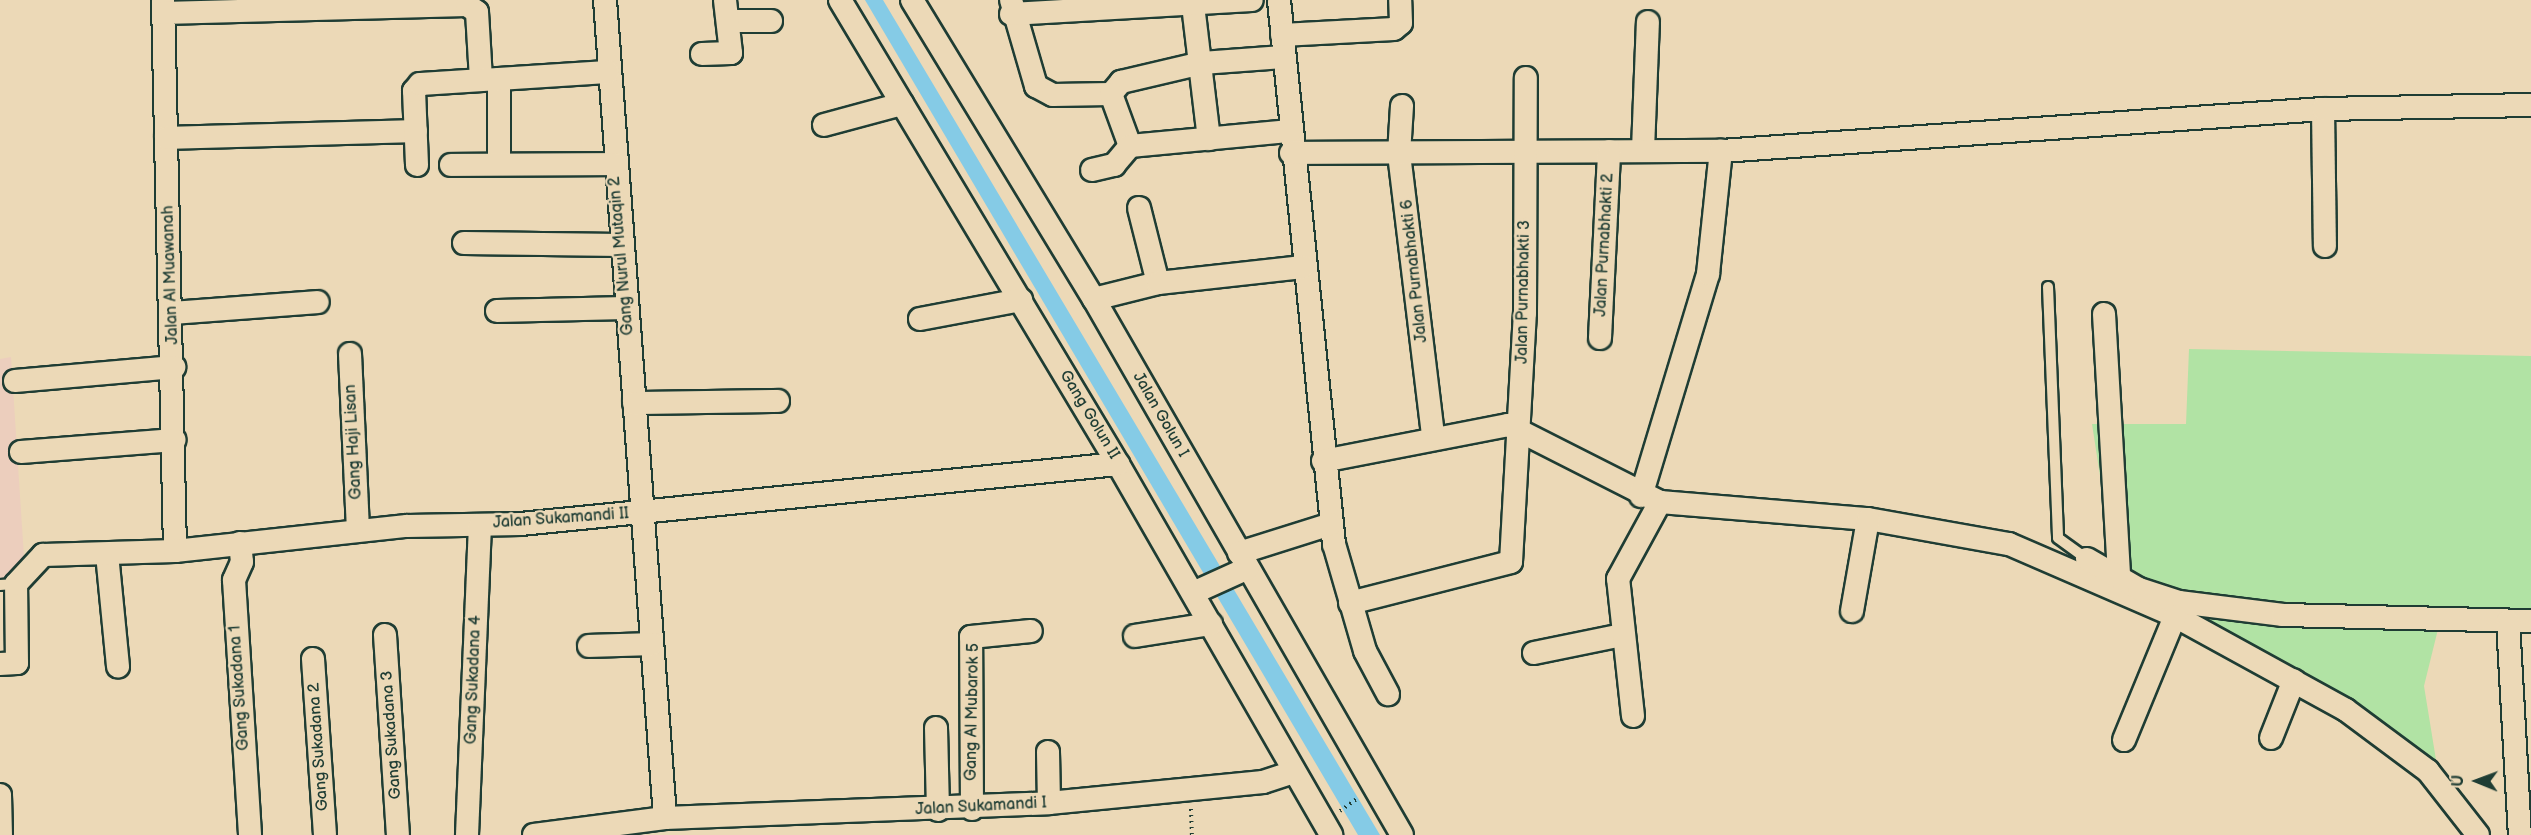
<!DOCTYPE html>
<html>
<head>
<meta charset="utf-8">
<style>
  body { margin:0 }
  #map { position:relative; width:2531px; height:835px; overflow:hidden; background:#ecd9b7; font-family:"Balsamiq Sans",sans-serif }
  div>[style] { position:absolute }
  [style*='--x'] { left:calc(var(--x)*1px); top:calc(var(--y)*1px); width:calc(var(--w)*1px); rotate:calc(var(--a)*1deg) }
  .built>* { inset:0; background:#eccebd }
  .green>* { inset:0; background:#b1e3a4 }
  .water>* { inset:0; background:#85cbe6 }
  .path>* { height:4px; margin-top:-2px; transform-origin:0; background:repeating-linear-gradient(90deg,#1f3d34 0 1.5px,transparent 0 6px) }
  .roads { filter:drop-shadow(2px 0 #1f3d34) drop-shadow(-2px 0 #1f3d34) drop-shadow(0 2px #1f3d34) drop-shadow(0 -2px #1f3d34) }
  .lane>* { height:10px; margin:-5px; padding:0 5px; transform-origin:5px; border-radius:5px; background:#ecd9b7 }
  .street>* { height:22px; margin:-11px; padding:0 11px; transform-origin:11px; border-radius:11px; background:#ecd9b7 }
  span { translate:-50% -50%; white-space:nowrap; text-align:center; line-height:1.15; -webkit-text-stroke:4.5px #ecd9b7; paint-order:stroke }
  .street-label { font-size:16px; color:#1f3d34 }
  .north { position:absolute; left:2447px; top:751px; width:60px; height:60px; -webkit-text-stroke:4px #ecd9b7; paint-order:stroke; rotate:271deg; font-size:16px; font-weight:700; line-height:24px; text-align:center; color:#1f3d34 }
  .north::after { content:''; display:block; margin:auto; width:21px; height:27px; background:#1f3d34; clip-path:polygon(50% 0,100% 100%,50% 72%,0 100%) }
</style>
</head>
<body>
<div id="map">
  <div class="built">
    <i style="clip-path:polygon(11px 357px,26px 588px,0 591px,0 359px)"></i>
  </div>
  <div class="green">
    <i style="clip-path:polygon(2189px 349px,2531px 356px,2531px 612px,2441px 617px,2424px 686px,2437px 766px,2118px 592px,2092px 424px,2186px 424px)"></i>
  </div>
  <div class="water">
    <i style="clip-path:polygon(865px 0,883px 0,1380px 835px,1358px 835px)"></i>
  </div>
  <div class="path">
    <i style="--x:1191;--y:809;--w:26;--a:88"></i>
    <i style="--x:1340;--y:811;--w:22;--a:-36"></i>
  </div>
  <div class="roads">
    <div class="lane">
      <i style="--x:2048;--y:287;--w:251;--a:87.7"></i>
      <i style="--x:2058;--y:538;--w:36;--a:36"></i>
      <i style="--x:0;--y:585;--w:16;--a:-4"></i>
    </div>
    <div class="street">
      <i style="--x:163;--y:0;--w:551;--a:88.75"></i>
      <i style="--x:605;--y:0;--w:820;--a:85.8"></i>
      <i style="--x:840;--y:0;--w:541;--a:59.07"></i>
      <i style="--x:1118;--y:464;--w:428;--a:60.1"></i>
      <i style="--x:912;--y:0;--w:350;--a:58.7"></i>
      <i style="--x:1094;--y:299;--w:618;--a:60.12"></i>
      <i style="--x:1011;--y:0;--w:90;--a:73.8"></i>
      <i style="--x:1036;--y:86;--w:19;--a:28"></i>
      <i style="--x:1053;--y:95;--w:58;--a:-1"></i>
      <i style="--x:1111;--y:94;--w:16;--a:-50"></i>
      <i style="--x:1121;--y:82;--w:83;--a:-13.2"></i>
      <i style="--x:1202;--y:63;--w:81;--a:-4.2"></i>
      <i style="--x:1279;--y:0;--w:547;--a:84.23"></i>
      <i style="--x:1334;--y:544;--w:111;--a:73.8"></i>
      <i style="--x:1365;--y:651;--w:49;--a:61.9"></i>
      <i style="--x:1193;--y:5;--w:135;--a:83.2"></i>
      <i style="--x:163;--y:13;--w:304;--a:-1.5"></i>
      <i style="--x:467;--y:5;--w:12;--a:35"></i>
      <i style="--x:477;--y:12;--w:68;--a:86.6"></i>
      <i style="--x:1011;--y:14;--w:241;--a:-3.3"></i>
      <i style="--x:730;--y:21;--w:41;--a:0"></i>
      <i style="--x:1282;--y:35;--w:112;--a:-3.1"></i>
      <i style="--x:1394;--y:29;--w:9;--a:-41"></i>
      <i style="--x:1401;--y:23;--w:23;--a:-92"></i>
      <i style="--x:702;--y:54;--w:29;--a:-2"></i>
      <i style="--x:731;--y:53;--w:53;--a:-96.5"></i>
      <i style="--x:499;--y:79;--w:84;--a:90"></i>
      <i style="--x:1111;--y:94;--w:55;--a:69.9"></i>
      <i style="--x:1130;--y:146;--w:161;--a:-5.4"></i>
      <i style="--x:1402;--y:106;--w:48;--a:93.6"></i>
      <i style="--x:1399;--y:154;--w:284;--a:83.1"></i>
      <i style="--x:2323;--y:109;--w:137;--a:89.2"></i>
      <i style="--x:824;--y:125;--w:81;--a:-15.1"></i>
      <i style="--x:166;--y:138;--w:250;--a:-1.6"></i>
      <i style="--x:1643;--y:150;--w:128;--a:-87.8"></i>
      <i style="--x:1291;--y:153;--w:430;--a:-0.3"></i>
      <i style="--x:1721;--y:151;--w:603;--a:-3.99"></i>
      <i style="--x:2323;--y:109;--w:208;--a:-1.1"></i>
      <i style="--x:417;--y:165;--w:74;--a:-92.3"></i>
      <i style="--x:414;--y:91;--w:9;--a:-49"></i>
      <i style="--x:420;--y:84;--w:188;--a:-3.7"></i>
      <i style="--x:451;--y:165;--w:164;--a:-0.3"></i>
      <i style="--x:1092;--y:170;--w:23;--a:-13"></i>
      <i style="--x:1114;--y:165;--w:25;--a:-50"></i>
      <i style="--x:1139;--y:208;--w:77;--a:75.8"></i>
      <i style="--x:464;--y:243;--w:157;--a:0.7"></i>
      <i style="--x:1094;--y:299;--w:66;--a:-14"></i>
      <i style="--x:1158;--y:283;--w:146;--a:-6.3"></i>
      <i style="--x:497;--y:311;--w:129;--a:-1.3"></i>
      <i style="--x:173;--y:313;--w:145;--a:-4.3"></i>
      <i style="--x:2104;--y:314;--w:263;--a:86.7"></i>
      <i style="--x:920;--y:319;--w:103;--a:-10.7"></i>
      <i style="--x:1600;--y:338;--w:187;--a:-87.2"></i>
      <i style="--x:350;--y:354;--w:175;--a:87.4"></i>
      <i style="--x:15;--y:381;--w:160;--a:-5"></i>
      <i style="--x:634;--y:403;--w:144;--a:-0.8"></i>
      <i style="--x:21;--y:452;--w:154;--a:-4.5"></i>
      <i style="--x:1323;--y:461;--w:188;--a:-11"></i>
      <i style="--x:1508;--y:425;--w:170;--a:26.9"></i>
      <i style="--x:1660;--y:502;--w:209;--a:4.7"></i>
      <i style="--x:1868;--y:519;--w:143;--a:10.1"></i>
      <i style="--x:2009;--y:544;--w:181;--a:23.4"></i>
      <i style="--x:2175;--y:616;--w:195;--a:28.8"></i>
      <i style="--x:2346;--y:710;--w:102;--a:36.6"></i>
      <i style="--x:2428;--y:771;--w:81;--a:52"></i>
      <i style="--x:1641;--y:496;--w:232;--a:-73.2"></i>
      <i style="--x:1708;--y:274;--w:124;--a:-84"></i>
      <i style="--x:240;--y:543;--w:19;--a:84"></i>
      <i style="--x:242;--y:562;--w:20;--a:114"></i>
      <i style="--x:234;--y:580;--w:256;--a:86.4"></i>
      <i style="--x:1239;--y:553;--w:96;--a:-17.5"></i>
      <i style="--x:107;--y:554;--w:113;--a:84.4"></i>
      <i style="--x:2087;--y:559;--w:60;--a:30"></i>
      <i style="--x:2139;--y:589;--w:42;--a:18"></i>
      <i style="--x:2179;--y:602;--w:105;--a:7.1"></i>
      <i style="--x:2283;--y:615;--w:248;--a:1.4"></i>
      <i style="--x:1193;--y:593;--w:60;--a:-24.4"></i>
      <i style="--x:1350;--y:603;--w:166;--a:-14.3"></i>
      <i style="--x:1511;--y:562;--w:249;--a:-86.8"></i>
      <i style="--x:1525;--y:313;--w:235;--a:-89.8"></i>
      <i style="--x:1852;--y:611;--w:93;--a:-80.1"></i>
      <i style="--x:2508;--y:622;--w:213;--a:86.8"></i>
      <i style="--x:385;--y:635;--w:200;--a:86.3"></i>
      <i style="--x:1135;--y:636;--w:77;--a:-9"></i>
      <i style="--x:589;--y:646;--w:63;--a:-1.8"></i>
      <i style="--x:1534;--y:653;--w:90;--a:-11.6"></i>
      <i style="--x:313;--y:659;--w:176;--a:86.1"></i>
      <i style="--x:0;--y:664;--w:17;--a:-3"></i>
      <i style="--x:17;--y:663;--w:79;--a:-90.7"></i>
      <i style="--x:16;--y:584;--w:40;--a:-47"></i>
      <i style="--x:43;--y:555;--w:132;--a:-1.7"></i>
      <i style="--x:175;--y:551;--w:233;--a:-6.2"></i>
      <i style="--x:407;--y:526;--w:114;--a:-1"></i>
      <i style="--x:521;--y:524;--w:600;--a:-5.74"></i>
      <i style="--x:1633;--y:716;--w:138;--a:-96.2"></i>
      <i style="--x:1618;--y:579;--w:88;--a:-61.4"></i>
      <i style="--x:936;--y:728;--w:82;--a:88.6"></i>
      <i style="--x:2271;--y:738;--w:62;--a:-68.4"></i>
      <i style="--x:2124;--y:740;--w:134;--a:-67.6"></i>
      <i style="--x:1048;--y:752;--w:51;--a:88.9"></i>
      <i style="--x:0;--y:795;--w:40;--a:88.6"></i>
      <i style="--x:972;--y:809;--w:172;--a:-90.3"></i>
      <i style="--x:971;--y:637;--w:60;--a:-5.7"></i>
      <i style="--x:467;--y:835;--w:310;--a:-87.6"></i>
      <i style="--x:534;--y:835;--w:132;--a:-7.4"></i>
      <i style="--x:665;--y:818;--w:384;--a:-2.2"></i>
      <i style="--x:1049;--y:803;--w:215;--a:-5.6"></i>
      <i style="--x:1263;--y:782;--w:33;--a:-18"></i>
    </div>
  </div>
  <div class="street-label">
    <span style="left:1605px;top:245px;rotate:-87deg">Jalan Purnabhakti 2</span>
    <span style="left:622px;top:256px;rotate:-95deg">Gang Nurul Mutaqin 2</span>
    <span style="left:1415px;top:271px;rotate:-96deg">Jalan Purnabhakti 6</span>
    <span style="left:171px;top:275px;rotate:-92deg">Jalan Al Muawanah</span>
    <span style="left:1524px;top:292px;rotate:-89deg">Jalan Purnabhakti 3</span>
    <span style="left:1089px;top:415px;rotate:59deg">Gang Golun II</span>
    <span style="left:1160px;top:415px;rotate:60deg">Jalan Golun I</span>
    <span style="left:354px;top:442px;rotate:-93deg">Gang Haji Lisan</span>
    <span style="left:561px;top:519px;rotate:-4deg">Jalan Sukamandi II</span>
    <span style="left:474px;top:680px;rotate:-88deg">Gang Sukadana 4</span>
    <span style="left:240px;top:688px;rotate:-94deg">Gang Sukadana 1</span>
    <span style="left:973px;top:712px;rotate:-89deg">Gang Al Mubarok 5</span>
    <span style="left:392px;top:735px;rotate:-94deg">Gang Sukadana 3</span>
    <span style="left:319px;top:747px;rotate:-94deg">Gang Sukadana 2</span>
    <span style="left:981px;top:807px;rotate:-3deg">Jalan Sukamandi I</span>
  </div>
  <div class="north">U</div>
</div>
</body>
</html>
